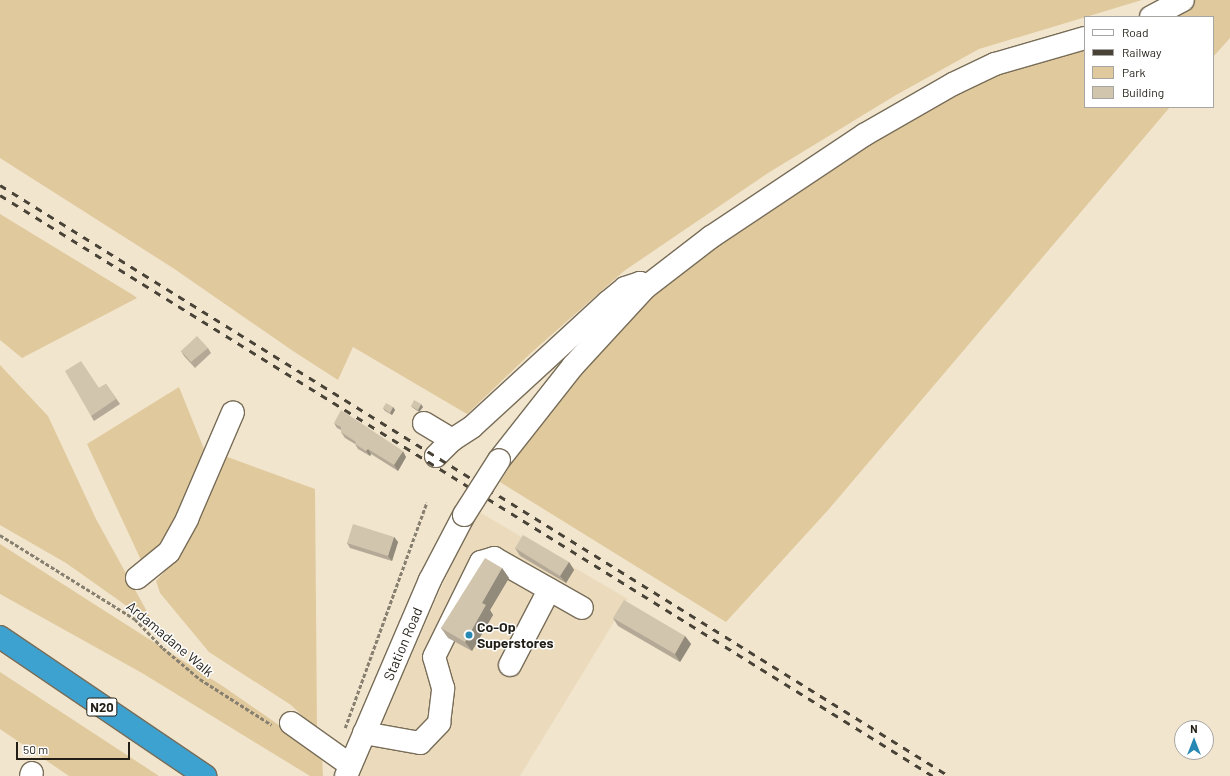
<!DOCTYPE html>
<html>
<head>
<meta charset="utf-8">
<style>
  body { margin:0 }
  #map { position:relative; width:1230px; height:776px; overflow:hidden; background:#f1e5cd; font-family:Barlow,sans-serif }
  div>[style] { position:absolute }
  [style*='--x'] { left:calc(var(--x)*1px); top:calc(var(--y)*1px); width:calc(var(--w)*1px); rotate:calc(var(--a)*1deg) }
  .built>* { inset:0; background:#ebdbbc }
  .green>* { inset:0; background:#e0c99d }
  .path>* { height:2.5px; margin-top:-1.25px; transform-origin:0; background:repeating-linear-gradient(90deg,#877f6f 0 4px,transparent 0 6px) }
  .roads { filter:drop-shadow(1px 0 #786d58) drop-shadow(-1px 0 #786d58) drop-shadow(0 1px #786d58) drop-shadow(0 -1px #786d58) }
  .minor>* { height:22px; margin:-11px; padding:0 11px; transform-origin:11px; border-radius:11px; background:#fff }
  .highway>* { height:22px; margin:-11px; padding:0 11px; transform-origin:11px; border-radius:11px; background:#3ea2d0 }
  .rail>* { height:3px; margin-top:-1.5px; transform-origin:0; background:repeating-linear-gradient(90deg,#484237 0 7px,transparent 0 14px) }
  .bridges { filter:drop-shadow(1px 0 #786d58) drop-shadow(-1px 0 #786d58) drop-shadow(0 1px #786d58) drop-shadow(0 -1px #786d58) }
  .minor-bridge>* { height:22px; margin:-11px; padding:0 11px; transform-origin:11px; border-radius:11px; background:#fff }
  .wall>* { inset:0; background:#b4a996 }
  .shaded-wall>* { inset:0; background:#928a7a }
  .building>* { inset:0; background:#d1c5ae }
  .dots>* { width:11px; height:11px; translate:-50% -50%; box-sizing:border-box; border:2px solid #fff; border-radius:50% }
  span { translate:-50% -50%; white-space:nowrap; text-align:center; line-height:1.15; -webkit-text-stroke:3px #fff; paint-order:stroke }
  .shield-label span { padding:1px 3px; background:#fff; border:1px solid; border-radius:3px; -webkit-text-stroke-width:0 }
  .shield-label { font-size:13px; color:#231f16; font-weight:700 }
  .poi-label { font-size:14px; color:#231f16; font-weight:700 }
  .left { translate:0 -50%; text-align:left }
  .street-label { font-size:14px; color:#231f16 }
  .legend { position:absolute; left:1084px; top:16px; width:130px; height:92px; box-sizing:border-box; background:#fff; border:1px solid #a7a5a2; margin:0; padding:5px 7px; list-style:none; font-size:12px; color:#231f16 }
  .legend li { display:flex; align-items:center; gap:8px; height:20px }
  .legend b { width:20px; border:1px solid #a7a5a2 }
  .north { position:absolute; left:1174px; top:720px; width:40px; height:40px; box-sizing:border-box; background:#fff; border:1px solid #a7a5a2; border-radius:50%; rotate:0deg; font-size:11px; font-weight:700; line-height:16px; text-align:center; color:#231f16 }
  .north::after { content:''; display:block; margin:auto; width:14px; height:18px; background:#2688b3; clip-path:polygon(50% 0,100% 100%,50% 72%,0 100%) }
  .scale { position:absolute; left:16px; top:742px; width:114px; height:18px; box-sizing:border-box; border:2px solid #231f16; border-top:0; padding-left:5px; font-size:12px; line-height:14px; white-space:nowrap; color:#231f16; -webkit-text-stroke:3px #fff; paint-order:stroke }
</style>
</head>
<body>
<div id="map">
  <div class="built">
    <i style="clip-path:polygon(479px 512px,628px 599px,520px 776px,358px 776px,466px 532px)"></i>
  </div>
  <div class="green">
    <i style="clip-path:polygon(0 0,1142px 0,979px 49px,896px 95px,768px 173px,624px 271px,532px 352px,467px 414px,353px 347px,338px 380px,293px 351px,173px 268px,0 158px)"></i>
    <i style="clip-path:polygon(1195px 0,1230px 0,1230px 38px,1213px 57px,1213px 17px,1170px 17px)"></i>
    <i style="clip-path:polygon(1085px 45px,1085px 107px,1170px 107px,829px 509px,726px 622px,500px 482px,530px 434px,587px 362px,630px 317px,692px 261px,904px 119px,992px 72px)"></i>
    <i style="clip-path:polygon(0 214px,133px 295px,137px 298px,22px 358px,0 340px)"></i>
    <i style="clip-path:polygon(0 365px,48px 416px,96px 519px,155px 626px,66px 563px,0 525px)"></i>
    <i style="clip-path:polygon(179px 387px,204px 449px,201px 466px,163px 546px,152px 556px,141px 560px,87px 444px)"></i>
    <i style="clip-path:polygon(222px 455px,315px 489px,317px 730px,291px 705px,209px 652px,160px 593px,156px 581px,176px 559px)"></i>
    <i style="clip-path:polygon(0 544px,224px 687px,322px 755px,323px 776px,310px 776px,142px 673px,0 594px)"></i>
    <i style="clip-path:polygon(0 672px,159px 776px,69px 776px,0 729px)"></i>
  </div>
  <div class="path">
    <i style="--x:0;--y:535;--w:159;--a:31.9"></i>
    <i style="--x:135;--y:619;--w:40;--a:46"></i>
    <i style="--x:163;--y:648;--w:48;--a:40"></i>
    <i style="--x:200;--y:679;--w:85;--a:32.6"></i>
    <i style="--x:345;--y:728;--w:240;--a:-70.1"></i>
  </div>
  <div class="roads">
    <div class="minor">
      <i style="--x:1151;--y:17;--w:36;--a:-28"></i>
      <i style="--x:424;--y:423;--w:33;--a:31"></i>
      <i style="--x:452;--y:440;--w:24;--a:-33"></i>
      <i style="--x:472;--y:427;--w:185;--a:-42.6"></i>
      <i style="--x:608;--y:302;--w:22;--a:-39"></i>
      <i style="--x:625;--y:288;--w:16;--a:-18"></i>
      <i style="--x:640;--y:283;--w:5;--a:37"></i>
      <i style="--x:436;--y:456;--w:23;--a:-45"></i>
      <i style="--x:499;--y:460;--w:120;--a:-51.8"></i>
      <i style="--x:573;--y:366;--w:108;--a:-47.3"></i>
      <i style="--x:646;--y:287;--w:82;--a:-37.6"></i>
      <i style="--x:711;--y:237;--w:184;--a:-33.7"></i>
      <i style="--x:864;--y:135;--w:103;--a:-29.8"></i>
      <i style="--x:953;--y:84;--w:47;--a:-25.5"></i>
      <i style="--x:995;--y:64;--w:94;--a:-16.1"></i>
      <i style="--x:137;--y:578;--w:41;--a:-39.1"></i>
      <i style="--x:169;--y:552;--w:38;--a:-61"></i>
      <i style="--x:187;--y:519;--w:116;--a:-66.7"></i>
      <i style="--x:510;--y:665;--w:85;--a:-62.5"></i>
      <i style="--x:291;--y:723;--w:72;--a:35.4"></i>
      <i style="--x:364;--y:733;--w:57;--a:10.1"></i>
      <i style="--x:420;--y:743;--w:28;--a:-46"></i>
      <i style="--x:439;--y:723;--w:35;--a:-83"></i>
      <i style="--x:443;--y:688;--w:32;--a:-106"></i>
      <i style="--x:434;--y:657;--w:106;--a:-63.7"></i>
      <i style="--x:481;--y:562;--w:14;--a:-17"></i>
      <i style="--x:494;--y:558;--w:101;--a:29.6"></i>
      <i style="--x:31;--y:776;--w:3;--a:-72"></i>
      <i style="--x:346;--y:776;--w:213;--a:-66.8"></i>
      <i style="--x:430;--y:580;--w:73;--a:-62.4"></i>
    </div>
    <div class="highway">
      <i style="--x:0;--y:637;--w:248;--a:34.1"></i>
    </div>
  </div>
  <div class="rail">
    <i style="--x:0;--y:185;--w:1118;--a:31.91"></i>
    <i style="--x:0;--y:195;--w:1099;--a:31.91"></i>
  </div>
  <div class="bridges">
    <div class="minor-bridge">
      <i style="--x:464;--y:515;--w:65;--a:-57.5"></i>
    </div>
  </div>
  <div class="wall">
    <i style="clip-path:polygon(208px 348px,211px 353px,195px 368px,184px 356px,181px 351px)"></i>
    <i style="clip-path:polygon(106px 384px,120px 404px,94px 421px,91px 416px,99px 388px)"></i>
    <i style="clip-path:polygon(411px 406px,423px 407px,419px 412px,413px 408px)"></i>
    <i style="clip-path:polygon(393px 407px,395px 410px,392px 415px,385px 411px,383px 408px)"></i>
    <i style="clip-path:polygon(334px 423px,406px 457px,398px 471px,371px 454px,370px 456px,358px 449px,355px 444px,345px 438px,341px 432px,341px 430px,337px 428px)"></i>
    <i style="clip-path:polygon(394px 537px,398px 542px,392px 561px,350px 548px,347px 543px)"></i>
    <i style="clip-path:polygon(515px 548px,569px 562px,574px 570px,566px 583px,520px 556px)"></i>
    <i style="clip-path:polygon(502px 568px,509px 578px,490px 610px,493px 615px,472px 651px,448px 638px,441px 628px)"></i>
    <i style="clip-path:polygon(613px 618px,685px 636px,691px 644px,680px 662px,618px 626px)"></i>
  </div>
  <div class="shaded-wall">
    <i style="clip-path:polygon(421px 404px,423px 407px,419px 412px,418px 410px)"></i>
    <i style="clip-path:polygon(393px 407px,395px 410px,392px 415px,390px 413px)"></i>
    <i style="clip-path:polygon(368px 449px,371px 454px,370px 456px,366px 451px)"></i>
    <i style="clip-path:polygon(403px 451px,406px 457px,398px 471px,394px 465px)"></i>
    <i style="clip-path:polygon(394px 537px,398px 542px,392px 561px,388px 556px)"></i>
    <i style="clip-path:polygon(569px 562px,574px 570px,566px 583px,560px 576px)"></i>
    <i style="clip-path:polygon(502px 568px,509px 578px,490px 610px,493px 615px,472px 651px,465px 642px,482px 603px)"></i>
    <i style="clip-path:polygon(685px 636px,691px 644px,680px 662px,675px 654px)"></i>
  </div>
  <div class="building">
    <i style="clip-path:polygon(197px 336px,208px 348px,191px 362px,181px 351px)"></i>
    <i style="clip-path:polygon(81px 361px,99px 388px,106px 384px,116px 399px,91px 416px,65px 371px)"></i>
    <i style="clip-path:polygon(414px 400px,421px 404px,418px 410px,411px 406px)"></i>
    <i style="clip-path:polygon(386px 403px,393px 407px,390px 413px,383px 408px)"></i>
    <i style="clip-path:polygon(341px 410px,403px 451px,394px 465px,368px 449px,366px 451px,355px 444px,356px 442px,341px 432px,341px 427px,334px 423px)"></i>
    <i style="clip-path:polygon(353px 524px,394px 537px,388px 556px,347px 543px)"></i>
    <i style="clip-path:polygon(523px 535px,569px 562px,560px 576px,515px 548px)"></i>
    <i style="clip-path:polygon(485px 558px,502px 568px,482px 603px,486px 605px,465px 642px,441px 628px)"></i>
    <i style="clip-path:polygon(624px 600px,685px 636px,675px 654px,613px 618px)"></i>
  </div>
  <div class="dots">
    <i style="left:469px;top:635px;background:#2688b3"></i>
  </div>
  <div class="shield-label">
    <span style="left:102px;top:707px">N20</span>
  </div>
  <div class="poi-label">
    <span class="left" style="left:477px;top:635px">Co-Op<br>Superstores</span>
  </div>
  <div class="street-label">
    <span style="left:170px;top:639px;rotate:40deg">Ardamadane Walk</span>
    <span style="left:403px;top:644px;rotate:-67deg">Station Road</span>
  </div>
  <ul class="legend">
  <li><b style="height:5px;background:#fff"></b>Road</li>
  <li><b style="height:5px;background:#484237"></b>Railway</li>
  <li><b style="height:11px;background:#e0c99d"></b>Park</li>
  <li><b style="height:11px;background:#d1c5ae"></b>Building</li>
  </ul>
  <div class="north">N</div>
  <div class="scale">50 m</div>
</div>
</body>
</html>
